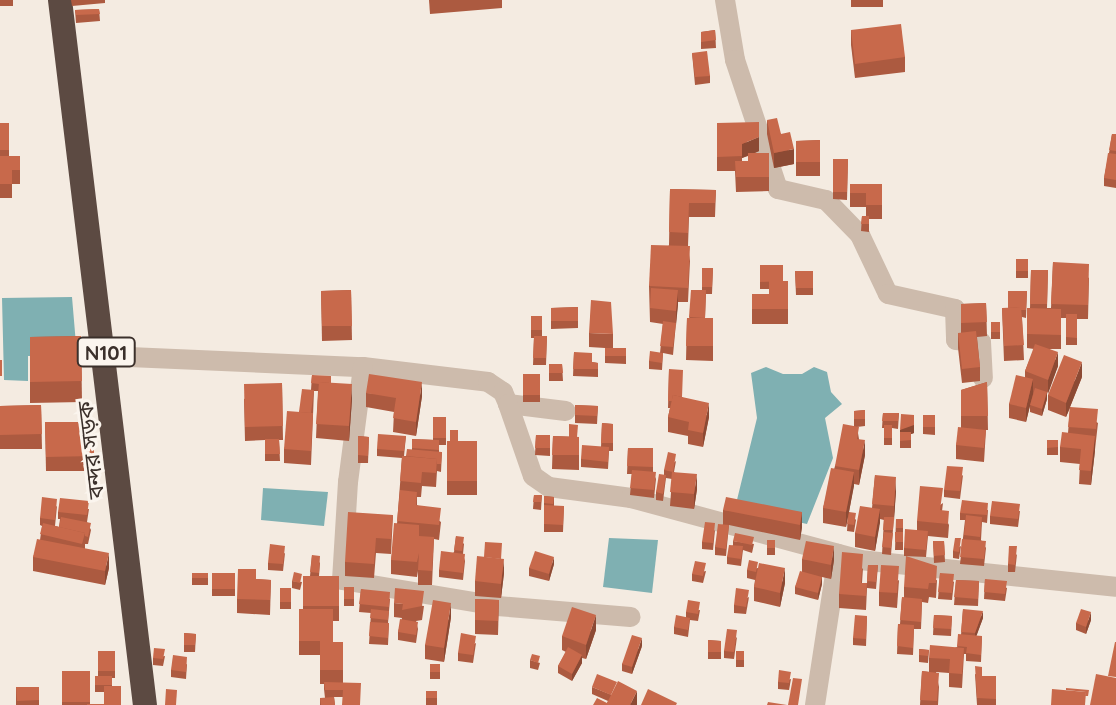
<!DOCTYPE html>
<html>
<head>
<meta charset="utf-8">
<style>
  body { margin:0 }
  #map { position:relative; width:1116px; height:705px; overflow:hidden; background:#f4ebe1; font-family:Quicksand,"Noto Sans Bengali",sans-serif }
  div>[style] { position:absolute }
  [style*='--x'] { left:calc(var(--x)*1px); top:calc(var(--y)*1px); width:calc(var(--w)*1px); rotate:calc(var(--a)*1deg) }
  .water>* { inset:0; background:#7fb0b2 }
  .minor>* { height:20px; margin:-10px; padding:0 10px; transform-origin:10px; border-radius:10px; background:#cdbbac }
  .highway>* { height:24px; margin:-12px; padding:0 12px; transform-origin:12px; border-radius:12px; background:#5c4a42 }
  .wall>* { inset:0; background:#ac5a40 }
  .shaded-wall>* { inset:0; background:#8c4a34 }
  .building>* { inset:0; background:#c8694b }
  span { translate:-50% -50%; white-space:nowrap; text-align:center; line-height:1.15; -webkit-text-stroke:6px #fbf5ee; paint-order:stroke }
  .shield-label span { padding:2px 6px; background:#fbf5ee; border:2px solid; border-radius:6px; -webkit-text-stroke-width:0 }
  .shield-label { font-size:20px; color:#3b302b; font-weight:700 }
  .street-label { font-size:22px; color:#3b302b }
</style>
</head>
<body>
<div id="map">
  <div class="water">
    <i style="clip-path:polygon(72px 297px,77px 356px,28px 356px,28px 381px,4px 380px,2px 298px)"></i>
    <i style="clip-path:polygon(766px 367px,783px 374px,802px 374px,814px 367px,827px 372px,831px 392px,842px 404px,825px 418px,833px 458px,807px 524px,735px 508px,757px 418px,751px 373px)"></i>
    <i style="clip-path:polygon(263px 488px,328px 492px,324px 526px,261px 520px)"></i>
    <i style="clip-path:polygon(609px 538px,658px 540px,652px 593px,603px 587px)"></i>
  </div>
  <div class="minor">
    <i style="--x:725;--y:0;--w:61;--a:80.5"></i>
    <i style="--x:735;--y:60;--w:136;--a:71.6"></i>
    <i style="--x:778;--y:189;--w:49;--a:12.9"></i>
    <i style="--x:826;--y:200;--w:49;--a:45.8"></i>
    <i style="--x:860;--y:235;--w:65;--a:64.6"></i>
    <i style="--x:888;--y:294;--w:69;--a:12.6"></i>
    <i style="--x:955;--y:309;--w:31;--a:88"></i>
    <i style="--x:956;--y:340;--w:25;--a:5"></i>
    <i style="--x:981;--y:342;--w:36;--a:87"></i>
    <i style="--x:106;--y:356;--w:257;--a:2.5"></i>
    <i style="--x:363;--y:367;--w:126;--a:6.8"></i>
    <i style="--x:488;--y:382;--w:18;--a:34"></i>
    <i style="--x:503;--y:392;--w:13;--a:67"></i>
    <i style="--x:508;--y:404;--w:58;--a:6.9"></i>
    <i style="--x:363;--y:367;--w:116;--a:97.4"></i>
    <i style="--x:348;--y:482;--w:98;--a:93.5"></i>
    <i style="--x:342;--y:580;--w:157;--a:9.5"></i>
    <i style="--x:497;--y:606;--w:134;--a:4.7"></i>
    <i style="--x:508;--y:404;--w:76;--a:70.9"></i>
    <i style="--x:533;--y:476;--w:19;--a:35"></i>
    <i style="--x:549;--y:487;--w:83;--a:7.6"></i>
    <i style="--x:631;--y:498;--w:237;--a:15.1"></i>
    <i style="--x:860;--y:560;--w:257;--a:6"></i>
    <i style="--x:815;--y:705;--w:153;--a:-81.3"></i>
  </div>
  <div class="highway">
    <i style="--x:60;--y:0;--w:710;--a:83.13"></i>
  </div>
  <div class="wall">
    <i style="clip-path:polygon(0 0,13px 0,13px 6px,0 6px)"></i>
    <i style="clip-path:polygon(71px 0,105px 0,105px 3px,72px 6px)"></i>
    <i style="clip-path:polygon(429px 0,502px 0,502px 8px,430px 14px)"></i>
    <i style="clip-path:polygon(851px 0,883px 0,883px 7px,851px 7px)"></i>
    <i style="clip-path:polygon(99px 9px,100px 21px,76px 23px,75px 10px)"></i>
    <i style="clip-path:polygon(715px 30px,716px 48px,701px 49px,701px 32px)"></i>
    <i style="clip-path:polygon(851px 30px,905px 57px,905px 72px,855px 78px,851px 45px)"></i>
    <i style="clip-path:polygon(692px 53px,710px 76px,710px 83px,695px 85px)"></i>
    <i style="clip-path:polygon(767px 120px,781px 134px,794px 164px,774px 168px,767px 134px)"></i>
    <i style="clip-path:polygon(0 123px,9px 123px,9px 156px,20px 156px,20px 184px,12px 184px,12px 198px,0 198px)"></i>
    <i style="clip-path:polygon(evenodd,717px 123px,759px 151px,755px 153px,769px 153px,769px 191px,736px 192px,735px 171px,717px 171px,717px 123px,748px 156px,748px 161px,742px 161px,742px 158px,748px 156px)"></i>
    <i style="clip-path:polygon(1112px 134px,1116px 134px,1116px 188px,1104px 186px,1104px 178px,1109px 153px)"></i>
    <i style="clip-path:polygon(820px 140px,820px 176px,796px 176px,796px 141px)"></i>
    <i style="clip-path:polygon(833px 159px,848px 159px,847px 200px,833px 199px)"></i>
    <i style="clip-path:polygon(850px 184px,882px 184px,882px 219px,869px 219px,869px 232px,861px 231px,862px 216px,866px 216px,866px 207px,850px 207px)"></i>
    <i style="clip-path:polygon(670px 189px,716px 190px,715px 217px,689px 217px,688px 246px,690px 261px,688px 302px,678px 302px,673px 355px,663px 353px,662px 370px,649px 369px,649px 361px,660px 353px,663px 324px,650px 322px,649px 286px,669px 245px)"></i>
    <i style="clip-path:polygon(1016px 259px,1028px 259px,1028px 278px,1016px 278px)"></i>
    <i style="clip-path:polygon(1053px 262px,1089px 278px,1088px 319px,1077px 319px,1077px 345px,1066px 345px,1066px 318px,1061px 318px,1061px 349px,1050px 349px,1058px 366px,1047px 394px,1047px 399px,1042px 416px,1030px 412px,1030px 405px,1026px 422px,1009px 418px,1009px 404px,1025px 377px,1025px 371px,1034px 349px,1027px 348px,1027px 308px,1030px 308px,1031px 270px,1048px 270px,1047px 308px,1051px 308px)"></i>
    <i style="clip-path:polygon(760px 265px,783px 281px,788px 281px,788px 324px,752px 324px,752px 294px,769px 294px,769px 289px,760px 289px)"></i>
    <i style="clip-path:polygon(702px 268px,713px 268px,712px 294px,706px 294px,705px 318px,713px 318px,713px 361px,686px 360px,687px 318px,689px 318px,702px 290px)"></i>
    <i style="clip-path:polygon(795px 271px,813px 271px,813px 295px,796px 295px)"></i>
    <i style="clip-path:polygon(351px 290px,352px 340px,322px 341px,321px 291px)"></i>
    <i style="clip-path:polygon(1027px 291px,1026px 318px,1022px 317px,1024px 360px,1004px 361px,1002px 308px,1008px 308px)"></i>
    <i style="clip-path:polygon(986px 303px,987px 336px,977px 337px,980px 367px,980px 381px,962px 383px,958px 348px,958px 333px,961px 333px,961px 304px)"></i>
    <i style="clip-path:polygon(578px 307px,578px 328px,551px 329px,551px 308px)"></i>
    <i style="clip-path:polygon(531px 316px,542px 316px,542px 336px,547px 336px,546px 365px,533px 365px,534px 338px,531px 338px)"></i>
    <i style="clip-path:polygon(991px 322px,1000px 322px,1000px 339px,991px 339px)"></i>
    <i style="clip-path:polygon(589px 333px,613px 334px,613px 348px,626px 348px,626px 364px,605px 363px,605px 348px,589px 347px)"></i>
    <i style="clip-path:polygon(81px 336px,82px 402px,30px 403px,30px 337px)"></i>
    <i style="clip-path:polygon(574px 352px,592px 362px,598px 363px,598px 377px,573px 376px)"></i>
    <i style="clip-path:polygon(549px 364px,562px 364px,563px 381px,549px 381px)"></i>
    <i style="clip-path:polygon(669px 369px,682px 397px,709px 417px,703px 447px,688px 444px,688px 436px,668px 432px,668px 417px,670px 408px,668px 408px)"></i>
    <i style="clip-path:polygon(523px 374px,540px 374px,540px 402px,523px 402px)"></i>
    <i style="clip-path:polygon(312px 375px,331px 383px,352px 399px,349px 441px,316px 438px,318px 391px,314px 391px,311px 465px,284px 463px,284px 449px,299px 412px,311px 390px)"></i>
    <i style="clip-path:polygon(1082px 377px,1070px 407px,1098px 423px,1091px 485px,1079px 484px,1080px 464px,1060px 462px,1060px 447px,1068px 433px,1070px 408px,1066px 417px,1048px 410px,1048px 395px)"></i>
    <i style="clip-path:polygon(987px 382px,988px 430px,986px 430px,984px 462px,956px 459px,956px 445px,961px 428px,961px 390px)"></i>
    <i style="clip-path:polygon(282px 383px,283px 440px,279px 440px,280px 461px,265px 461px,265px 440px,245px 441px,244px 399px)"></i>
    <i style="clip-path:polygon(366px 393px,422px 396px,416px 436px,393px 432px,394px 412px,366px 407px)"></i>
    <i style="clip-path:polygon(41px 405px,42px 449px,0 449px,0 406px)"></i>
    <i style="clip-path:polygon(575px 405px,598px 406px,597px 424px,575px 423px)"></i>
    <i style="clip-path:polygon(865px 410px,865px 426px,857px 427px,859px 439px,865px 455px,859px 485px,854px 484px,849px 512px,856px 520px,854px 532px,847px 531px,848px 515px,846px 527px,823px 523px,823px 508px,835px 466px,854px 426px,854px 411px)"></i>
    <i style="clip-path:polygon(883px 413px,899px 413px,898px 429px,892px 428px,892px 445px,884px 445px,884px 428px,882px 428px)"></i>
    <i style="clip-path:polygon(923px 415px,935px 415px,935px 435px,923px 434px)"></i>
    <i style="clip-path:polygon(433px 417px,446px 417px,446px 445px,439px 445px,439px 452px,442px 452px,441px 472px,437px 471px,436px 487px,422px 486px,421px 497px,417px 497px,417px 505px,441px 522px,439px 540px,434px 539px,432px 585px,418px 585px,418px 571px,417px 577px,391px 574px,391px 560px,397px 524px,402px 458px,377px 456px,377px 449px,406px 436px,404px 456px,406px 456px,412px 450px,412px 439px,433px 440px)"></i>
    <i style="clip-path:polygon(45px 422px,94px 422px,94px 471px,46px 471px)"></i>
    <i style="clip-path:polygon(602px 423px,613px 424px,613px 451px,609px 451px,608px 469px,581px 467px,581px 459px,601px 447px)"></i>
    <i style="clip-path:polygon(900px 432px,914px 433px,911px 434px,911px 448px,900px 448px)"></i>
    <i style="clip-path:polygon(536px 435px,550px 435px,550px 456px,535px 455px)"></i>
    <i style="clip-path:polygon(358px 436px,369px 437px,368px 463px,358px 463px)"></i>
    <i style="clip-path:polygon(553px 436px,579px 437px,579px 470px,552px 469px)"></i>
    <i style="clip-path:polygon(1047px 440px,1058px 440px,1058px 455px,1047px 455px)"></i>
    <i style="clip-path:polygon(447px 441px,477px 441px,477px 495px,447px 495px)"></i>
    <i style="clip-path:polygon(628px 448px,653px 448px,653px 472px,656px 479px,654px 498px,630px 495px,632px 474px,627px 474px)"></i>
    <i style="clip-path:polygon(676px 461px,674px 472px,697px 489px,694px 509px,670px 506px,672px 479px,666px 478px,663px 501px,656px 500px,656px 492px,664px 475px,664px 470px)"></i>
    <i style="clip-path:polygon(875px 475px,896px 491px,891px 555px,882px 554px,884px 520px,880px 519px,875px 551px,855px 547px,855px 533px,872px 508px)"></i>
    <i style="clip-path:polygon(963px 475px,960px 499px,944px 497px,944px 490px)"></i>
    <i style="clip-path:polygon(534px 495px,542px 495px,541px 510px,533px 509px)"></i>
    <i style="clip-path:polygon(544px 496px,554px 497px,554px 506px,564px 506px,563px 532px,544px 532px)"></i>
    <i style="clip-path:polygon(943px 503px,942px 511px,949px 525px,948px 538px,928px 536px,926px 557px,904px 556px,904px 548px,917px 530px,917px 521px)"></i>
    <i style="clip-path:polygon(57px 506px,55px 526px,59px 527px,60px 519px,58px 519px,58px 512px,89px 509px,87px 522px,91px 530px,88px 544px,85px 544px,85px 549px,109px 568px,105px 585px,33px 571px,33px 557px,40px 540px,42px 526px,40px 525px,40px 518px)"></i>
    <i style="clip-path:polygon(723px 510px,802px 512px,802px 527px,800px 540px,729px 525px,726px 556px,715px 555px,715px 547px,723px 524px)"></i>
    <i style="clip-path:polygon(988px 510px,987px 523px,982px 522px,981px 540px,986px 548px,984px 566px,960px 564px,965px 520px,960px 520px,960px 513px)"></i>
    <i style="clip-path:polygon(1020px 511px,1018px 527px,990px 524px,990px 516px)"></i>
    <i style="clip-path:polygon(393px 515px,391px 554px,376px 553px,374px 578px,345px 576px,345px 562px)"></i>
    <i style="clip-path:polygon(896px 519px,903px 519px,903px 550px,895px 550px)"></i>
    <i style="clip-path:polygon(715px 530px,713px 550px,702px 549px,702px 542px)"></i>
    <i style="clip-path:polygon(456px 536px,464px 544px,463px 554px,465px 561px,463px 580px,439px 577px,439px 570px,454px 552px)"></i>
    <i style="clip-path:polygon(767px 540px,775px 540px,775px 555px,767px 555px)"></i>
    <i style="clip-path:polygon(733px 541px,754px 544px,752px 553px,743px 550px,741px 566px,727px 564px,727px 557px,733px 545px)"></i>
    <i style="clip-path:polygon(933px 541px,944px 541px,945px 562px,934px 563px)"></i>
    <i style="clip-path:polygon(961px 546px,959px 559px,953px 558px,953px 551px)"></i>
    <i style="clip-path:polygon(285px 553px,283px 571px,268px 570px,268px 563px)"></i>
    <i style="clip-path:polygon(1017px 554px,1015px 572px,1008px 572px,1008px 564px)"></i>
    <i style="clip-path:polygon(312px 555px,320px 563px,319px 576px,339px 576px,339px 621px,333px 621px,333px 642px,343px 642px,343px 697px,334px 697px,335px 705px,320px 705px,320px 698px,325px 698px,324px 689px,324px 684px,320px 684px,320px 655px,299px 655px,299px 609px,303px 609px,303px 576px,310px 576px)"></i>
    <i style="clip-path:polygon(501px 559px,504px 573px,501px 598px,475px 596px,475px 581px)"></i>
    <i style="clip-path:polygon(802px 559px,834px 560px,831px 579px,822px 577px,822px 584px,818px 600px,795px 594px,795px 587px,802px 572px)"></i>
    <i style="clip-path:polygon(554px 564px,549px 581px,529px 576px,529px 568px)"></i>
    <i style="clip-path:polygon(868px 565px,878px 565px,876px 589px,867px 588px,866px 610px,839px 608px,839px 594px,863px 568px,862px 583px,867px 583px)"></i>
    <i style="clip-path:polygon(758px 568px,785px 583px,780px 607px,754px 601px,754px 587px,755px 580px,747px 578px,747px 570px)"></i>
    <i style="clip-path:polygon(706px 571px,703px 583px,692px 581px,692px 574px)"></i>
    <i style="clip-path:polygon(192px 573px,208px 573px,208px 585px,192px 585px)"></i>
    <i style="clip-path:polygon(212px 573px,235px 573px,235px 596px,212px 596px)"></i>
    <i style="clip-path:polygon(940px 573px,954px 582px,952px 600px,938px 599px)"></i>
    <i style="clip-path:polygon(256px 579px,271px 580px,270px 615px,237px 613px,237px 599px)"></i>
    <i style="clip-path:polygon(985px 579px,1007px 588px,1005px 601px,984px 599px)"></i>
    <i style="clip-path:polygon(899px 580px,897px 608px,879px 606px,879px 592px)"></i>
    <i style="clip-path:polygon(937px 580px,936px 598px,929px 597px,928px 603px,922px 602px,921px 629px,914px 629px,913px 655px,897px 654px,898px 624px,900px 624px,902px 597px,904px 598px,904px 587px)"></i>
    <i style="clip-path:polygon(956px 580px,979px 581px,978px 606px,954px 605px)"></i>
    <i style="clip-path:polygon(292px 581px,302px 582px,300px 590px,292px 588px)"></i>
    <i style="clip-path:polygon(344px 587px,354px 587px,354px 606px,344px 606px)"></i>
    <i style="clip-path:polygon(280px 588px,291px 588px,291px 609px,280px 609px)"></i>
    <i style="clip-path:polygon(361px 589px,390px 599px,388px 623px,389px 623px,388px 645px,369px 644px,371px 613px,359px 612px)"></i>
    <i style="clip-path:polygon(749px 597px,746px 614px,734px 613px,734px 605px)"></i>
    <i style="clip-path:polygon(475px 599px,499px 600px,498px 635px,475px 634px)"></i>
    <i style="clip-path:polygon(394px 603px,424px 606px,422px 620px,416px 621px,418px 629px,416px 643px,398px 640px,398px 632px,402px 618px,394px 617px)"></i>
    <i style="clip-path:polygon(963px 609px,983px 618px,976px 636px,982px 636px,981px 662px,966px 661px,966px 654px,964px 654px,962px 688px,949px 687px,949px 673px,936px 672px,939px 687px,938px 705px,920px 705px,922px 671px,929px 672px,929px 658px,957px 647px,961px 635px)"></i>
    <i style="clip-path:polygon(700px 610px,698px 621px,690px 620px,688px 637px,674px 634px,674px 627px,686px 617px,686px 612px)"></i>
    <i style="clip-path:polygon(934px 615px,952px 616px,951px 636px,933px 635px)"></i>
    <i style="clip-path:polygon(867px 616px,866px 646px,853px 645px,853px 638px)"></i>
    <i style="clip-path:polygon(451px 617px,444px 662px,425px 659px,425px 645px)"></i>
    <i style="clip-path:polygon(1091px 620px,1086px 634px,1076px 630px,1076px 623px)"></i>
    <i style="clip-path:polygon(596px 630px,586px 659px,582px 658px,582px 663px,572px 681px,558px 673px,558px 666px,566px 652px,562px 650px,562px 636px)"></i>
    <i style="clip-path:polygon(184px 633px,196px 634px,195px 652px,184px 652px)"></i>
    <i style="clip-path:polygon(737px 637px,734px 659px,724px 658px,724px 651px)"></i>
    <i style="clip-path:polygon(708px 640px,721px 641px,721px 659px,708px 659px)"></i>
    <i style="clip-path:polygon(476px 643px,473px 663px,458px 661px,458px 653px)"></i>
    <i style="clip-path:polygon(642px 646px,632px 674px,622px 671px,622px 664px)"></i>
    <i style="clip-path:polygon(919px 649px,929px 650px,928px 663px,919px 662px)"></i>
    <i style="clip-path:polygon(98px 651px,115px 651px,115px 678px,112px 678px,112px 686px,121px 705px,62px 705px,62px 671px,90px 671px,90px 704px,104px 704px,104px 692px,95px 692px,95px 676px,98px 676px)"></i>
    <i style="clip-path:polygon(736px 651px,744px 651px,744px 667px,736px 667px)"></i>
    <i style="clip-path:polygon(165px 656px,163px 666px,153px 665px,153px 658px)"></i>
    <i style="clip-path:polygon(530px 660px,540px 663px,538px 670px,530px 668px)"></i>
    <i style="clip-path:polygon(187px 664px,186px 679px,171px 677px,171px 670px)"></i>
    <i style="clip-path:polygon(430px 664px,440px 664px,440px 679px,430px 679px)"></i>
    <i style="clip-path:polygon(975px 674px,982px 676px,996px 676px,996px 705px,977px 705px)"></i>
    <i style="clip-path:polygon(791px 679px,789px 690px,778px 689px,778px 682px)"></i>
    <i style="clip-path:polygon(16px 687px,39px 687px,39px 705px,16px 705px)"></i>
    <i style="clip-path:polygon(592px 687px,637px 705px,607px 703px,608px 701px,592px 694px)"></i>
    <i style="clip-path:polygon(426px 691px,437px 691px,437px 705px,426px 705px)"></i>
  </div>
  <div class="shaded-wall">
    <i style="clip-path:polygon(759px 137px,759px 151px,742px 158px,742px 144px)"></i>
    <i style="clip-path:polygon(794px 149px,794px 164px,774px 168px,774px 153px)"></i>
    <i style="clip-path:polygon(678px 290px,678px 305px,676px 325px,676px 311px)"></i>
    <i style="clip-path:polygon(1058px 352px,1058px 366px,1048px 394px,1048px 380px)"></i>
    <i style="clip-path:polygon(1082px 362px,1082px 377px,1066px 417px,1066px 403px)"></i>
    <i style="clip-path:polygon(1033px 379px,1033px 394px,1026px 422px,1026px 408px)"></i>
    <i style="clip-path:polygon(422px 382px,422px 396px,416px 436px,416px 422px)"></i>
    <i style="clip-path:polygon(352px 384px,352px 399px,349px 441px,349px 426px)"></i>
    <i style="clip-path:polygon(1047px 392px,1047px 399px,1042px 416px,1042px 409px)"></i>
    <i style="clip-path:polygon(709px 403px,709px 417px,703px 447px,703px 433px)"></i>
    <i style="clip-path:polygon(914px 415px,914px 433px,900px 438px,900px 430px)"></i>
    <i style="clip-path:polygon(1095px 436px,1095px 451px,1091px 485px,1091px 471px)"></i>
    <i style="clip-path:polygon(865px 440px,865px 455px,859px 485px,859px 470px)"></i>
    <i style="clip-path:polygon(854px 472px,854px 486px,846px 527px,846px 512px)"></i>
    <i style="clip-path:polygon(697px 474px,697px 489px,694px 509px,694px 494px)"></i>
    <i style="clip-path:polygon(896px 477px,896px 491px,894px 521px,894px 506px)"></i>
    <i style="clip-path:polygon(880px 509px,880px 523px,875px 551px,875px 537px)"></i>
    <i style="clip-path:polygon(802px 512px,802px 527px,800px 540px,800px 525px)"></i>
    <i style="clip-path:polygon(834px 546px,834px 560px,831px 579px,831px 565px)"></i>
    <i style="clip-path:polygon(109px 553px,109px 568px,105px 585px,105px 571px)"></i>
    <i style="clip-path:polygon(554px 557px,554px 564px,549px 581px,549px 574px)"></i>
    <i style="clip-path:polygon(504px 559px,504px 573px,501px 598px,501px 584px)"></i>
    <i style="clip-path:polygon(785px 568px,785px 583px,780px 607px,780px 593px)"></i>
    <i style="clip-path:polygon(822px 577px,822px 584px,818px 600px,818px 593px)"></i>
    <i style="clip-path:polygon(451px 603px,451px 617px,444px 662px,444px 648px)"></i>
    <i style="clip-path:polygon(983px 611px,983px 618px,975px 640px,975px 633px)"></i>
    <i style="clip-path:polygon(1091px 612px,1091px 620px,1086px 634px,1086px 627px)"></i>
    <i style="clip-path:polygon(596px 615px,596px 630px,586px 659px,586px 645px)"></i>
    <i style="clip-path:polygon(642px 638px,642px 646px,632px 674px,632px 667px)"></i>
    <i style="clip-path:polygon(582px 655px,582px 663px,572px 681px,572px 674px)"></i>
    <i style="clip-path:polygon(637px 691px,637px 705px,630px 705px)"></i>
  </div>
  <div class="building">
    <i style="clip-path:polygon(99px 9px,100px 14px,76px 15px,75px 10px)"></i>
    <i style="clip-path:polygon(901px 24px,905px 57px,855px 64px,851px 30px)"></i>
    <i style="clip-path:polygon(715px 30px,716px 40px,701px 42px,701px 32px)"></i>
    <i style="clip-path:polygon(707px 51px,710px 76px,695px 77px,692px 53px)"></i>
    <i style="clip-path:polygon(777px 118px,781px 134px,790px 132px,794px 149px,774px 153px,767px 120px)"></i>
    <i style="clip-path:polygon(759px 122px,759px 137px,742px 144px,742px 156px,717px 157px,717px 123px)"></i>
    <i style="clip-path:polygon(0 123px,9px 123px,9px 150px,0 150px)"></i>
    <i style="clip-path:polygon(1112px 134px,1116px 134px,1116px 151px,1109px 150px)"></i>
    <i style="clip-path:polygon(820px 140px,820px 162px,796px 162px,796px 141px)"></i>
    <i style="clip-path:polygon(748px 153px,769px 153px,769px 177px,736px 177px,735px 161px,748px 161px)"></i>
    <i style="clip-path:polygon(1108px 153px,1116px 154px,1116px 180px,1104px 178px)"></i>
    <i style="clip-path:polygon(0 156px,20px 156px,20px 170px,12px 170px,12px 184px,0 184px)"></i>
    <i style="clip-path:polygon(833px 159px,848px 159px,847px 192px,833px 192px)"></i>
    <i style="clip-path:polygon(850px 184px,882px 184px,882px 205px,866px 205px,866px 193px,850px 193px)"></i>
    <i style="clip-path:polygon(670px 189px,716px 190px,715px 203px,689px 203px,688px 233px,669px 232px)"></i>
    <i style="clip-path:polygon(862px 216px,869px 216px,869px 224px,861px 224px)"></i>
    <i style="clip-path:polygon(651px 245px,690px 246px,688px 288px,649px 286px)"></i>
    <i style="clip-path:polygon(1016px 259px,1028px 259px,1028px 271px,1016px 271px)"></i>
    <i style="clip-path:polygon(1053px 262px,1089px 264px,1088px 305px,1051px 304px)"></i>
    <i style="clip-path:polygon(760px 265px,783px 265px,783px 281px,760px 282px)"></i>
    <i style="clip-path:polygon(702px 268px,713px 268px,712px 287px,702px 287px)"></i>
    <i style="clip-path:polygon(1031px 270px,1048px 270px,1047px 304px,1030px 304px)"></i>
    <i style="clip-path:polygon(795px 271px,813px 271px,813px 288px,796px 288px)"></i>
    <i style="clip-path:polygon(769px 281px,788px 281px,788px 309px,752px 309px,752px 294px,769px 294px)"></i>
    <i style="clip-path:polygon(651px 288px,678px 290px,676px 311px,650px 308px)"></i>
    <i style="clip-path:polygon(351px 290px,352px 326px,322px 326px,321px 291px)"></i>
    <i style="clip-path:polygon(691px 290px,706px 290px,705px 318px,689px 317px)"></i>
    <i style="clip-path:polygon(1008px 291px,1027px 291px,1026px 310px,1021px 310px,1021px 307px,1008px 308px)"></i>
    <i style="clip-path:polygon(591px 300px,611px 302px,613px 334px,589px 333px)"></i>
    <i style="clip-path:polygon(986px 303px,987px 322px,961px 323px,961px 304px)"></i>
    <i style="clip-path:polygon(578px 307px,578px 321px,551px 321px,551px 308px)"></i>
    <i style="clip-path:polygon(1021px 307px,1024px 345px,1004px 346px,1002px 308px)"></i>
    <i style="clip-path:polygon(1027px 308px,1061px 309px,1061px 335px,1027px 334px)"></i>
    <i style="clip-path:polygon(1066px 314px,1077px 314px,1077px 338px,1066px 337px)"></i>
    <i style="clip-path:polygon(531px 316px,542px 316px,542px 330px,531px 330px)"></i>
    <i style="clip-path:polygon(687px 318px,713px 318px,713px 346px,686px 346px)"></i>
    <i style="clip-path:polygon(663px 321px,676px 323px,673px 347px,660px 346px)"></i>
    <i style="clip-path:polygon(991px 322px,1000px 322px,1000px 332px,991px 332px)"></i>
    <i style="clip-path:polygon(976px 331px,980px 367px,962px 369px,958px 333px)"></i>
    <i style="clip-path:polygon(81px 336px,82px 381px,30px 382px,30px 337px)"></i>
    <i style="clip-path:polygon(534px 336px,547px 336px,546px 358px,533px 358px)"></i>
    <i style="clip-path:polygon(1035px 344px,1058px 352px,1048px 380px,1025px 371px)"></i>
    <i style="clip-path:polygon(605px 348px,626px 348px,626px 356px,605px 356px)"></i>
    <i style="clip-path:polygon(650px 351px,663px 353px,662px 363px,649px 361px)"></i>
    <i style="clip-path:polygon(574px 352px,592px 353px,592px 362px,598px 363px,598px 369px,573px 369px)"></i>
    <i style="clip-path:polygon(1064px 355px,1082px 362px,1066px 403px,1048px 395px)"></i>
    <i style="clip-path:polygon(0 360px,2px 360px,2px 376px,0 376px)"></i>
    <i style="clip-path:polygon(549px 364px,562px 364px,563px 373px,549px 373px)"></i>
    <i style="clip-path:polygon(669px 369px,683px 370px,682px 397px,673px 395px,672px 401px,668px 401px)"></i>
    <i style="clip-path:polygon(369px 374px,422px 382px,416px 422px,393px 418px,396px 398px,366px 393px)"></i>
    <i style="clip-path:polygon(523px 374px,540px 374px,540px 395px,523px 395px)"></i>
    <i style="clip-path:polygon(312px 375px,331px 376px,331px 383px,319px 382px,319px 384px,311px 383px)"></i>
    <i style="clip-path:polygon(1016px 375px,1033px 379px,1026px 408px,1009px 404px)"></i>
    <i style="clip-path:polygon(319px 382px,352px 384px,349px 426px,316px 424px)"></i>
    <i style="clip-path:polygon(987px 382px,988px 416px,961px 416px,961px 390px)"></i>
    <i style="clip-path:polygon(282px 383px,283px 426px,245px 427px,244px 384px)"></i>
    <i style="clip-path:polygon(1035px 388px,1047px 392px,1042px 409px,1030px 405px)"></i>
    <i style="clip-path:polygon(302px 389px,314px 390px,311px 413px,299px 412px)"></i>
    <i style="clip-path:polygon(673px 395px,709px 403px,703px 433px,688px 430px,689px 422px,668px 417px)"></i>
    <i style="clip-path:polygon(41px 405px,42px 434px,0 435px,0 406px)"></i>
    <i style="clip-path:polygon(575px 405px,598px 406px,597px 416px,575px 415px)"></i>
    <i style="clip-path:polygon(1070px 407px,1098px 409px,1096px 429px,1068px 427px)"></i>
    <i style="clip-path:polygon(865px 410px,865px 419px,854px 419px,854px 411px)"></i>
    <i style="clip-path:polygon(287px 411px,313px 413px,311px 451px,284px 449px)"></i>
    <i style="clip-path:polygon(883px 413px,899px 413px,898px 421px,882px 421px)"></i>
    <i style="clip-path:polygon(901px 414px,914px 415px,914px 425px,900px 430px)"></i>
    <i style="clip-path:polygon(923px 415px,935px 415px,935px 427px,923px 427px)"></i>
    <i style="clip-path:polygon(433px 417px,446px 417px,446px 438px,433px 438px)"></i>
    <i style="clip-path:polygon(45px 422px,94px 422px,94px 456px,46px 457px)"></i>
    <i style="clip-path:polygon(602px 423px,613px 424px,613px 443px,601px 443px)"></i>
    <i style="clip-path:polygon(569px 424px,578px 425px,577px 437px,569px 437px)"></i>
    <i style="clip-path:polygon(843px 424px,859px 427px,857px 439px,865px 440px,859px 470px,835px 466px)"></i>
    <i style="clip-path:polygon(884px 425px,892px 425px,892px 438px,884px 438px)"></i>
    <i style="clip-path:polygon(958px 427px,986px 430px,984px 448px,956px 445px)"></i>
    <i style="clip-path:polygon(450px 430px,458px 430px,458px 441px,450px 441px)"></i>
    <i style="clip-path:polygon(900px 432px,911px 432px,911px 440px,900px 441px)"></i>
    <i style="clip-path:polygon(1062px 432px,1095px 436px,1091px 471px,1079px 470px,1081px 449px,1060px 447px)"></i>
    <i style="clip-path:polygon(378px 434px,406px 436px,404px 451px,377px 449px)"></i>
    <i style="clip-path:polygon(536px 435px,550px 435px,550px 448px,535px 448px)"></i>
    <i style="clip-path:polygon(358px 436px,369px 437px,368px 456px,358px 455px)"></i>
    <i style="clip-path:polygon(553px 436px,579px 437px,579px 455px,552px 455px)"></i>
    <i style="clip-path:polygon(265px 439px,279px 439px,280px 454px,265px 454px)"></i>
    <i style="clip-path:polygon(412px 439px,439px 440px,439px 450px,412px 448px)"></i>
    <i style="clip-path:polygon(1047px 440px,1058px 440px,1058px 447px,1047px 448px)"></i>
    <i style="clip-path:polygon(447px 441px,477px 441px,477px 481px,447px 481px)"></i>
    <i style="clip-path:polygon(582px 445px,609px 447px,608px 462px,581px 459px)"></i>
    <i style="clip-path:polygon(628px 448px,653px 448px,653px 467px,627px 466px)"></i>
    <i style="clip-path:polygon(407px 449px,442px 452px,441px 464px,437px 464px,437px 459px,406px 456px)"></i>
    <i style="clip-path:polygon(668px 452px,676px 454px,673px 472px,664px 470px)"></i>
    <i style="clip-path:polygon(402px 456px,437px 459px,436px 473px,422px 472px,421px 483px,400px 481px)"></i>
    <i style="clip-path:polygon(947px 466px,963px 467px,960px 491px,944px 490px)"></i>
    <i style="clip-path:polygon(831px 468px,854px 472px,846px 512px,823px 508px)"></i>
    <i style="clip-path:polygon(632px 470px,656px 472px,654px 490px,630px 488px)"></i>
    <i style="clip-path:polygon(672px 472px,697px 474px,694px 494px,670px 492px)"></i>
    <i style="clip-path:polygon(659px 474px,666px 475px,663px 494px,656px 492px)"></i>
    <i style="clip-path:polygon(875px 475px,896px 477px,894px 506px,872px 504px)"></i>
    <i style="clip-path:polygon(920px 486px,943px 488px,940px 510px,949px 511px,948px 524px,917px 521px)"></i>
    <i style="clip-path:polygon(400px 490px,417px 492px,416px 505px,441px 508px,439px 525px,397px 521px)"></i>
    <i style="clip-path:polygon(534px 495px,542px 495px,541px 502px,533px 502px)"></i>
    <i style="clip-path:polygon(544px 496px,554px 497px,553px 504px,544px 503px)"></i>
    <i style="clip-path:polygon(42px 497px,57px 499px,55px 520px,40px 518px)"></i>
    <i style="clip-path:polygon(726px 497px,802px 512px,800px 525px,723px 510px)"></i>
    <i style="clip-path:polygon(60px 498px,89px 501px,87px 515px,58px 512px)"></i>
    <i style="clip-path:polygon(962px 500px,988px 503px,987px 515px,960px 513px)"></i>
    <i style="clip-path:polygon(992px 501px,1020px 504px,1018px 519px,990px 516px)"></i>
    <i style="clip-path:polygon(544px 505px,564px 506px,563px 525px,544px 524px)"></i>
    <i style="clip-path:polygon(860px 506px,880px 509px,875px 537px,855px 533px)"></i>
    <i style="clip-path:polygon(348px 512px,393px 515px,391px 539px,376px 538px,374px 564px,345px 562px)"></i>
    <i style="clip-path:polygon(849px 512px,856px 513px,854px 525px,847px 524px)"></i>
    <i style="clip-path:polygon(966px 515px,982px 517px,980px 537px,964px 535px)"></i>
    <i style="clip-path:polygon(61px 517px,91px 523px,88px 537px,85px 536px,85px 533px,59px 527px)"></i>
    <i style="clip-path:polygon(884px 517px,894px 517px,893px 530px,883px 530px)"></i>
    <i style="clip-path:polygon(896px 519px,903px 519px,903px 528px,896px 528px)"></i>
    <i style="clip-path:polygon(705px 522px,715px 523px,713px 543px,702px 542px)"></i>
    <i style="clip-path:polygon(43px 523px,85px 533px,82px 544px,40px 534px)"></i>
    <i style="clip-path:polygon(394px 523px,419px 525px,419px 536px,434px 537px,432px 571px,418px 570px,419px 553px,417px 562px,391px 560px)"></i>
    <i style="clip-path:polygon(718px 524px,729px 525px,726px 549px,715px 547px)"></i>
    <i style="clip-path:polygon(905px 529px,928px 531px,926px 550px,904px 548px)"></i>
    <i style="clip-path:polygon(884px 532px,893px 533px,891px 548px,882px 547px)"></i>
    <i style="clip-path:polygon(895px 532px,903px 532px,903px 542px,895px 542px)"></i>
    <i style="clip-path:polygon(735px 533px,754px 537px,752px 545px,733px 541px)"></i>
    <i style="clip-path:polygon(456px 536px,464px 537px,462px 551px,454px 550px)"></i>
    <i style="clip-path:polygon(955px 538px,961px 538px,959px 552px,953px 551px)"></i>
    <i style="clip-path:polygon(37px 539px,109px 553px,105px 571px,33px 557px)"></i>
    <i style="clip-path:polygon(962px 539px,986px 541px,984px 559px,960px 557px)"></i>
    <i style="clip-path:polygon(767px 540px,775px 540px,775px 548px,767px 548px)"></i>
    <i style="clip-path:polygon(806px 541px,834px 546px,831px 565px,802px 559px)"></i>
    <i style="clip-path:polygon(933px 541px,944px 541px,945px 555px,934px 556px)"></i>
    <i style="clip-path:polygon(485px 542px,502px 543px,501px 559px,484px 557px)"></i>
    <i style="clip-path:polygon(270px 544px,285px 546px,283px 564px,268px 563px)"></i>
    <i style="clip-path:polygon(729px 545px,743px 546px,741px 559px,727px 557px)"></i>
    <i style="clip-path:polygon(1009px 546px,1017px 546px,1015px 565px,1008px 564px)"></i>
    <i style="clip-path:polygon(441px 551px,465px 554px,463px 573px,439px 570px)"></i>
    <i style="clip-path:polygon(535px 551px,554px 557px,549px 574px,529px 568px)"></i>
    <i style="clip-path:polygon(842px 552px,863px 554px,861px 583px,867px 583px,866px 596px,839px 594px)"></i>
    <i style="clip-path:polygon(312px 555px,320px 556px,319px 573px,310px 572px)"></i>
    <i style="clip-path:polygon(477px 556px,504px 559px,501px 584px,475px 581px)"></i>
    <i style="clip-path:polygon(906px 556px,937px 566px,936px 583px,929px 583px,928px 589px,904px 587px)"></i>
    <i style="clip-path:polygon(749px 560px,758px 562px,756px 572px,747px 570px)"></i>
    <i style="clip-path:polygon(695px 561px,706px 563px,703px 576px,692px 574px)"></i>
    <i style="clip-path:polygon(759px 563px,785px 568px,780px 593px,754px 587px)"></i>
    <i style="clip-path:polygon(868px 565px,878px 565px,876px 582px,867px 581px)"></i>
    <i style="clip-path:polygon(881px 565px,899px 566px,897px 593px,879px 592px)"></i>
    <i style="clip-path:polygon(238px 569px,256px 569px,256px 579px,271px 580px,270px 600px,237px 599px)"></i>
    <i style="clip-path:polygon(800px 571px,822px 577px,818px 593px,795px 587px)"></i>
    <i style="clip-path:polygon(294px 572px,302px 574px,300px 583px,292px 581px)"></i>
    <i style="clip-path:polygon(192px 573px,208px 573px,208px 578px,192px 578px)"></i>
    <i style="clip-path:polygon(212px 573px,235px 573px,235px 589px,212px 589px)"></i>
    <i style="clip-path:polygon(940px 573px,954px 574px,952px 593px,938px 592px)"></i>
    <i style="clip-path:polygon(303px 576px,339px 576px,339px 606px,303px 606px)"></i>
    <i style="clip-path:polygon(985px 579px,1007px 581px,1005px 594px,984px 592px)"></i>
    <i style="clip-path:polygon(956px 580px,979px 581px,978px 599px,954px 597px)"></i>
    <i style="clip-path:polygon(344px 587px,354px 587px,354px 599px,344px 599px)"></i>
    <i style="clip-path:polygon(280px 588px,291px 588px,291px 602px,280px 602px)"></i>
    <i style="clip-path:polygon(395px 588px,424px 591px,422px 606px,402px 610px,403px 604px,394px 603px)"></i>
    <i style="clip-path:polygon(736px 588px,749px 590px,746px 607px,734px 605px)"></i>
    <i style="clip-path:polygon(361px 589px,390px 592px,389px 607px,359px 604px)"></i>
    <i style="clip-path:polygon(902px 597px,922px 599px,921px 622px,900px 620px)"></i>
    <i style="clip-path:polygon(475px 599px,499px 600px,498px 621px,475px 620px)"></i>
    <i style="clip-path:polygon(433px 600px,451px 603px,444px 648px,425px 645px)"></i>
    <i style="clip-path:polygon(688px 600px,700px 602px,698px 614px,686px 612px)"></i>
    <i style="clip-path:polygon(572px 607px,596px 615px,586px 645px,562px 636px)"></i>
    <i style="clip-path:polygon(299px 609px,333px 609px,333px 642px,343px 642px,343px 670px,320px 670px,320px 641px,299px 641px)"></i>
    <i style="clip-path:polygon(371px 609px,389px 611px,388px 620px,370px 618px)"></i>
    <i style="clip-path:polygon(963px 609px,983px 611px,975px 633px,961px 632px)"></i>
    <i style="clip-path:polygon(1081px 609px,1091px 612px,1086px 627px,1076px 623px)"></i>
    <i style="clip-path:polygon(676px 615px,690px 618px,688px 630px,674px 627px)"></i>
    <i style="clip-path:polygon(855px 615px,867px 616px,866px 639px,853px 638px)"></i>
    <i style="clip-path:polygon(934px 615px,952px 616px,951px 629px,933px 628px)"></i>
    <i style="clip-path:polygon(400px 619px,418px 622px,416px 635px,398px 632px)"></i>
    <i style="clip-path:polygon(370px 622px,389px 623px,388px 638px,369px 636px)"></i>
    <i style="clip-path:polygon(898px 624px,914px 625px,913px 648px,897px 646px)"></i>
    <i style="clip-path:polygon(727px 629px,737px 630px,734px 652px,724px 651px)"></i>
    <i style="clip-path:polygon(184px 633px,196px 634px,195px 645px,184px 645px)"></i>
    <i style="clip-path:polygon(461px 633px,476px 636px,473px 655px,458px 653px)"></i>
    <i style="clip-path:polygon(958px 634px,982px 636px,981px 655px,966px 653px,967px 647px,957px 646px)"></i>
    <i style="clip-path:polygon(632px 635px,642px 638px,632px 667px,622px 664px)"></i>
    <i style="clip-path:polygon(708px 640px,721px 641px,721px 652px,708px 652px)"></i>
    <i style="clip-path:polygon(1115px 642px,1116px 642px,1116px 677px,1108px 676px)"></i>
    <i style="clip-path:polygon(930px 645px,964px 648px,962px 674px,949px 673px,950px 659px,929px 658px)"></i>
    <i style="clip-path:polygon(568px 647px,582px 655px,572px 674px,558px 666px)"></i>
    <i style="clip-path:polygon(154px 648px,165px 649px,163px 659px,153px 658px)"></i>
    <i style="clip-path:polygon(919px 649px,929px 650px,928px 656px,919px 655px)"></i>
    <i style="clip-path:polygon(98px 651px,115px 651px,115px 671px,98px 671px)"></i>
    <i style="clip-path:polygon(736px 651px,744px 651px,744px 660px,736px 660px)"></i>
    <i style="clip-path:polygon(532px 654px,540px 656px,538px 663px,530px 660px)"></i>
    <i style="clip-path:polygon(173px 655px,187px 657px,186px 672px,171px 670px)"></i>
    <i style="clip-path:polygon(430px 664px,440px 664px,440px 672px,430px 672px)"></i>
    <i style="clip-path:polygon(975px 666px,982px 667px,982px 676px,996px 676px,996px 699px,977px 698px)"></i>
    <i style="clip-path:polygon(779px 670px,791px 672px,789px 683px,778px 682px)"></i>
    <i style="clip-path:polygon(62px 671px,90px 671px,90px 702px,62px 702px)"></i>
    <i style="clip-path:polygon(922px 671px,939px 673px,937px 701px,920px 700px)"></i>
    <i style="clip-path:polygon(597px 674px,617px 682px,611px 695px,592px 687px)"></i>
    <i style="clip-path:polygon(1096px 674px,1116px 678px,1116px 705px,1090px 705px)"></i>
    <i style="clip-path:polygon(95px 676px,112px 676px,112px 685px,95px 685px)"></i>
    <i style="clip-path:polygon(793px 678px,802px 679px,798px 705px,788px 705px)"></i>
    <i style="clip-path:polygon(618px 681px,637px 691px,630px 705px,593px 705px,597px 698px,607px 703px)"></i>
    <i style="clip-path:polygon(324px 682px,361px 683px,360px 705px,342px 705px,343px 690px,325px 690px)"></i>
    <i style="clip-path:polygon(104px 686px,121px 686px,121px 705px,87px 705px,87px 704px,104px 704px)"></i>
    <i style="clip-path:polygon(16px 687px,39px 687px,39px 700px,17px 701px)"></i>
    <i style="clip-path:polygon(1066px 688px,1089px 690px,1088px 696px,1085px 696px,1086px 692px,1066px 690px)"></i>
    <i style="clip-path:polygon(166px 689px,177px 690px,176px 705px,165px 705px)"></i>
    <i style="clip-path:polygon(648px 689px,677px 703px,676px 705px,641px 705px)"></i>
    <i style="clip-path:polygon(1052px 689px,1086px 692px,1085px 705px,1051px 705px)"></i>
    <i style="clip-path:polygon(426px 691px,437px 691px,437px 698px,426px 698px)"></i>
    <i style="clip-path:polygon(334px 697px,335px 705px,321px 705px,320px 698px)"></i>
    <i style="clip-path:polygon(768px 702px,787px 705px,767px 705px)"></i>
  </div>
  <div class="shield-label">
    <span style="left:106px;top:352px">N101</span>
  </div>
  <div class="street-label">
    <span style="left:91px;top:450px;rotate:-97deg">বন্দর সড়ক</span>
  </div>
</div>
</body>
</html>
